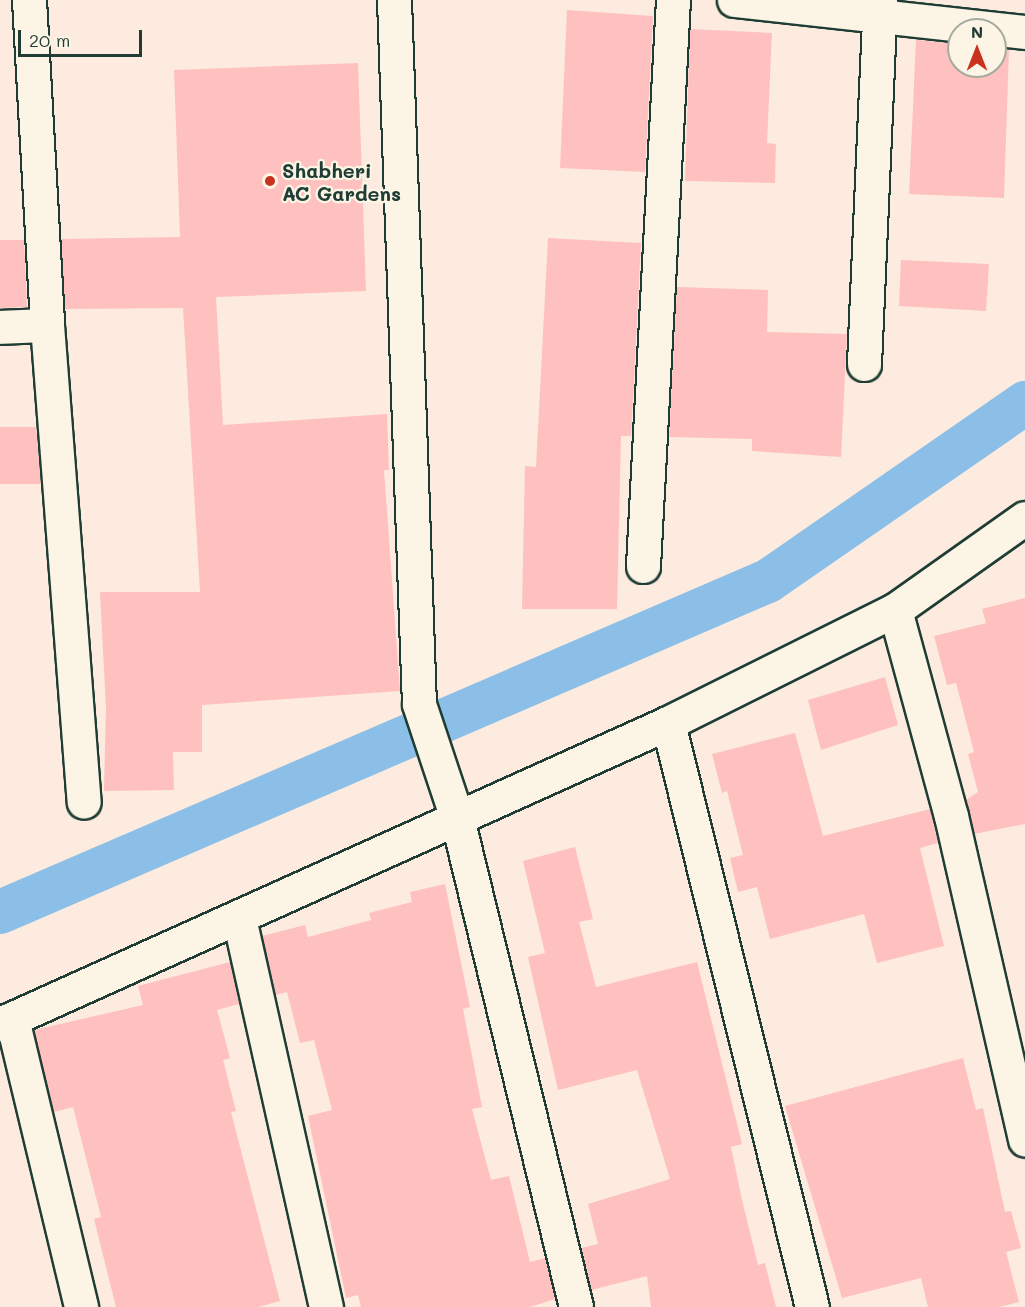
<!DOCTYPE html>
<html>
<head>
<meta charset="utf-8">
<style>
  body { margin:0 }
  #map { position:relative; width:1025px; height:1307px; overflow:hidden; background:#fcebde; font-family:Mali,sans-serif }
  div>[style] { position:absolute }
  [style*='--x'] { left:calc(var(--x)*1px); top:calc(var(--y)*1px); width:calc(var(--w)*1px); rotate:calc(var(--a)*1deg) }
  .canal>* { height:44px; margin:-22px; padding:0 22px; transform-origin:22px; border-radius:22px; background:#8bbfe8 }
  .building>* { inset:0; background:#fec1c0 }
  .roads { filter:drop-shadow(2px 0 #1f3d34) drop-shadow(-2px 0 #1f3d34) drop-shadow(0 2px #1f3d34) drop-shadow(0 -2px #1f3d34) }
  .minor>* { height:33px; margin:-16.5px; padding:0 16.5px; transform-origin:16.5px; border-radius:16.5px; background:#fcf5e5 }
  .dots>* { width:16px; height:16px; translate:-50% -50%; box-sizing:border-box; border:3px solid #fcf5e5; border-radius:50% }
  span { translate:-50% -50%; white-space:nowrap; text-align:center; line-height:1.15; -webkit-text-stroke:4.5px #fcf5e5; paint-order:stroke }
  .poi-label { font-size:20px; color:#1f3d34; font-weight:700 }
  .left { translate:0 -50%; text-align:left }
  .north { position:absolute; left:947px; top:18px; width:60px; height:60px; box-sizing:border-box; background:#fcf5e5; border:2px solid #a4ab9e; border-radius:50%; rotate:0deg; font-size:16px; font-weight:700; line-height:24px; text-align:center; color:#1f3d34 }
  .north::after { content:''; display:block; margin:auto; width:21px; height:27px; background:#c8321e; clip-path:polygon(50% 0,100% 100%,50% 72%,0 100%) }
  .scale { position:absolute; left:18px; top:30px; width:124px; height:27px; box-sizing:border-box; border:3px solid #1f3d34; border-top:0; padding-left:8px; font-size:18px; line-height:21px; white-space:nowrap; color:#1f3d34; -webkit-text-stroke:4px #fcf5e5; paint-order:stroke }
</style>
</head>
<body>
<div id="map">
  <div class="canal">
    <i style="--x:0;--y:912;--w:836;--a:-23.32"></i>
    <i style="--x:768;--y:581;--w:313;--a:-34.7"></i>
  </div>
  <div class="building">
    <i style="clip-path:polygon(567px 10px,653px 16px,645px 172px,560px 168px)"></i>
    <i style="clip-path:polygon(690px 29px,772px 33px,767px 143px,776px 144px,775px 183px,685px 181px)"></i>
    <i style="clip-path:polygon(916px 40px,959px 44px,959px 66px,995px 66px,995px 48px,1009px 49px,1004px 198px,909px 194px)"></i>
    <i style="clip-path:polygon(358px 63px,366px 291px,216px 297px,223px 425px,387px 414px,389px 470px,384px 470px,400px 691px,202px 705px,202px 752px,173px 752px,174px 790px,104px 791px,106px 708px,100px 592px,200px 592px,183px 308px,65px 309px,61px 239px,180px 237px,174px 70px)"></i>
    <i style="clip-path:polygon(548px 238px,641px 243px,631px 436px,621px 436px,617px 609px,522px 609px,525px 466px,536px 467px)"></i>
    <i style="clip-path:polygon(0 240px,24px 240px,27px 307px,0 308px)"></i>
    <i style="clip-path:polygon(901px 260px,989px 264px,986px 311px,899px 306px)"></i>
    <i style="clip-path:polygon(677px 287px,768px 290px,767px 332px,847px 334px,841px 457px,752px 451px,752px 439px,669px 437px)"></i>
    <i style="clip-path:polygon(0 427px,36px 427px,41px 484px,0 484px)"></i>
    <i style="clip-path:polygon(1025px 598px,1025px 824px,974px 834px,966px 800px,978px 792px,968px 754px,974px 752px,956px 683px,947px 685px,934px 636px,986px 623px,982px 609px)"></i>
    <i style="clip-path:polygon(885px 677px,898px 725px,821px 750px,808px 700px)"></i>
    <i style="clip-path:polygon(795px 733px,823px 836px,930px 809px,938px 843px,920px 848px,944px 946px,877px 963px,864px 914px,770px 939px,757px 887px,738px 892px,730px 858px,743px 855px,727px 791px,722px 793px,712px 754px)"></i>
    <i style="clip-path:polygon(575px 847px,593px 919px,579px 922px,596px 987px,697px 962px,742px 1144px,731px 1147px,742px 1200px,758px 1265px,765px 1263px,776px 1307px,651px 1307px,647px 1276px,591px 1290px,581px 1248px,598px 1244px,588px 1204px,670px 1179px,637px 1070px,558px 1090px,528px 957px,545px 953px,523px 861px)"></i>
    <i style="clip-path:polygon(445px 884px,470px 1007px,463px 1009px,482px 1107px,472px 1109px,491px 1180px,509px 1176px,530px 1262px,545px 1258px,555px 1299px,530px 1307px,361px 1307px,358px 1295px,346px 1298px,308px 1116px,332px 1110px,314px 1040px,300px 1043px,287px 992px,275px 995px,262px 936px,305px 925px,308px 937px,371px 920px,369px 913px,412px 902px,410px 892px)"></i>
    <i style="clip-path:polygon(230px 962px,239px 1004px,217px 1010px,230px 1058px,223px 1060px,236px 1111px,231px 1112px,280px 1301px,258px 1307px,116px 1307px,94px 1219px,101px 1217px,73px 1107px,54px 1112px,34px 1030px,143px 1005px,138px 986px)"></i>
    <i style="clip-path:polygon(963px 1058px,976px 1110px,983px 1108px,1005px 1212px,1011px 1211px,1021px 1248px,1006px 1252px,1019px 1302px,999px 1307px,928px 1307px,921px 1278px,842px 1298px,785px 1106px)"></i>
  </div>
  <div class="roads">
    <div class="minor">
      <i style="--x:29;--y:0;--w:325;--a:86.8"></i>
      <i style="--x:47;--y:325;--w:478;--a:85.6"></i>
      <i style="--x:394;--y:0;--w:704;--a:87.97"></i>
      <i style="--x:419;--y:704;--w:120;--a:71.6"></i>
      <i style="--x:457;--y:818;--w:503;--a:76.32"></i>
      <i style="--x:734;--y:0;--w:293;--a:6.3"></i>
      <i style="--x:0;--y:327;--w:47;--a:-2.4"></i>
      <i style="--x:864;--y:364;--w:364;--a:-87.5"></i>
      <i style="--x:643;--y:566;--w:567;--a:-86.97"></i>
      <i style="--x:895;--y:610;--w:213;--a:74.8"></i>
      <i style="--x:951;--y:816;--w:332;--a:77.1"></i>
      <i style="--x:668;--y:723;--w:601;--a:76.15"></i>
      <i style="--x:239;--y:918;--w:399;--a:77.4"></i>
      <i style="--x:12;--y:1019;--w:296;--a:76.5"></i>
      <i style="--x:0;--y:1024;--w:733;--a:-24.26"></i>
      <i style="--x:668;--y:723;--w:254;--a:-26.5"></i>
      <i style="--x:895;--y:610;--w:159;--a:-35.3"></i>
    </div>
  </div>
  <div class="dots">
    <i style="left:270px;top:181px;background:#c8321e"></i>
  </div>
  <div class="poi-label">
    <span class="left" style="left:282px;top:182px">Shabheri<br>AC Gardens</span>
  </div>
  <div class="north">N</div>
  <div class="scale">20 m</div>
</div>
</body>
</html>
